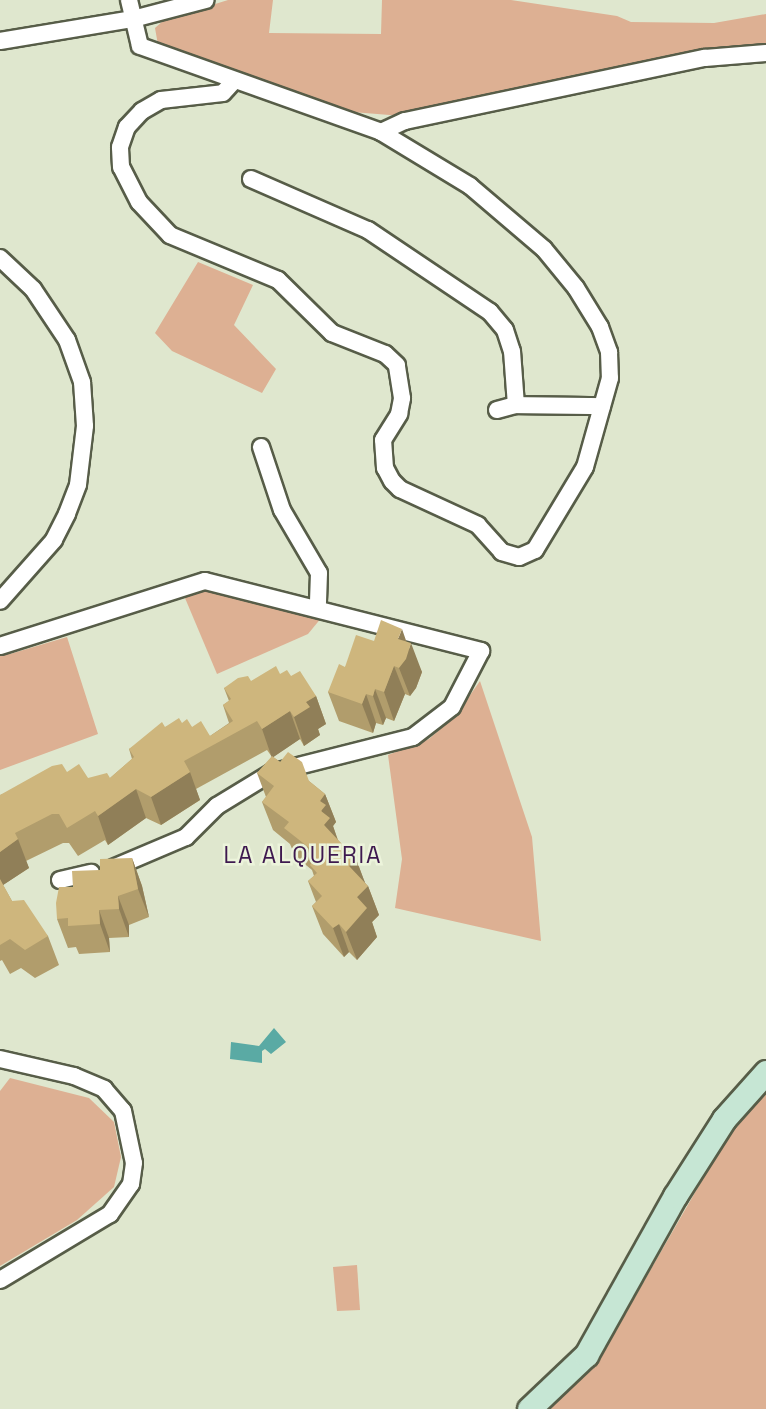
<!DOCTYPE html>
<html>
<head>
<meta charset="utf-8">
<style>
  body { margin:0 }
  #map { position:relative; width:766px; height:1409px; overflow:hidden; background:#dfe7ce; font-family:"Space Grotesk",sans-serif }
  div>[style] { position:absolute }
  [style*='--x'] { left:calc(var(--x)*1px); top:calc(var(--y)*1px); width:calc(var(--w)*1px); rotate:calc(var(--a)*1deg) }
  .green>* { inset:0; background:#ddb093 }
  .water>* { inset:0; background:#5aaaa4 }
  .roads { filter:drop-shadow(2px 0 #575d48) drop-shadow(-2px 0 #575d48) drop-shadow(0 2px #575d48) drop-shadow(0 -2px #575d48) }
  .minor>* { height:16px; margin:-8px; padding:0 8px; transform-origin:8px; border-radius:8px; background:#fff }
  .secondary>* { height:23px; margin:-11.5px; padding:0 11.5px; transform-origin:11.5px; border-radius:11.5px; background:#c6e6d4 }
  .wall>* { inset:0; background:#b19d6c }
  .shaded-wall>* { inset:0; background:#907f58 }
  .building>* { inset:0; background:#ceb67d }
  span { translate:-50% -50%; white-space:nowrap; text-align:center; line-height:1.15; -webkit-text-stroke:5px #ecf4db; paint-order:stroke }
  .neighbourhood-label { font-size:23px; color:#3e194f; letter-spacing:2px }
</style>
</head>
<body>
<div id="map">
  <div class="green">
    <i style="clip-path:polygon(228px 0,273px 0,269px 33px,381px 34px,382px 0,511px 0,617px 16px,631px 22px,714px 23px,766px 14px,766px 47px,402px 116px,340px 111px,158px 45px,155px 28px,164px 20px)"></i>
    <i style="clip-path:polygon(198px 262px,253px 285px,234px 325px,276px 369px,262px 393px,172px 351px,155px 333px)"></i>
    <i style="clip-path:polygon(200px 591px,212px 591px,322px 617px,308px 634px,217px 674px,185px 598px)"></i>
    <i style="clip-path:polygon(67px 637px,98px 734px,0 770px,0 653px,10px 654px)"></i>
    <i style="clip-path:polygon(480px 681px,532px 837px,541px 941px,395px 908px,402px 859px,388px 755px,429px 739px,456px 715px)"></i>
    <i style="clip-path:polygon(10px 1078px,89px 1098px,114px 1122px,121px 1157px,114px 1187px,77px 1220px,0 1266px,0 1091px)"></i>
    <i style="clip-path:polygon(766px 1090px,766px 1409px,550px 1409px,597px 1363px,735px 1123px)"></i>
    <i style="clip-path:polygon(357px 1265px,360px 1310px,337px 1311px,333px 1267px)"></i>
  </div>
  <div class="water">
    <i style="clip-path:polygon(274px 1028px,286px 1042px,271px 1054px,265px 1049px,262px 1051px,262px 1063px,230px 1059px,231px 1042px,259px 1046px)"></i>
  </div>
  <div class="roads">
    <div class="minor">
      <i style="--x:129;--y:0;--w:47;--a:76.6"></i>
      <i style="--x:140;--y:46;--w:256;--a:19.6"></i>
      <i style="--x:381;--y:132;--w:104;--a:31.2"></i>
      <i style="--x:470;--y:186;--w:97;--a:40.4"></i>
      <i style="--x:544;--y:249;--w:50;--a:50.6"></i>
      <i style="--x:576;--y:288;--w:46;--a:58.4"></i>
      <i style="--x:600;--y:327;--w:27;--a:70"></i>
      <i style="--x:609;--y:352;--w:26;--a:88"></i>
      <i style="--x:610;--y:378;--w:92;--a:105.7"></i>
      <i style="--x:585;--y:467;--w:97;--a:121.1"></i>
      <i style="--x:535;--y:550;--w:17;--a:156"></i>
      <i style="--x:519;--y:557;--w:18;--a:-164"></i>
      <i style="--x:502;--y:552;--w:36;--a:-132"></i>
      <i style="--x:478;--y:525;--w:86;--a:-155.2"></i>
      <i style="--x:400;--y:489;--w:11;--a:-135"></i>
      <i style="--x:392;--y:481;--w:15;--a:-118"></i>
      <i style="--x:385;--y:468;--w:28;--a:-94"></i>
      <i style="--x:383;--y:440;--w:31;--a:-58"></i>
      <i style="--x:399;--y:414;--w:16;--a:-79"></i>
      <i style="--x:402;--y:398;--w:33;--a:-99"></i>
      <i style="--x:397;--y:365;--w:16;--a:-137"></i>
      <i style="--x:385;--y:354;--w:57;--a:-158.4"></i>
      <i style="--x:332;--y:333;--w:76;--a:-135.5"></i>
      <i style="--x:278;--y:280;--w:117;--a:-157.4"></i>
      <i style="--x:170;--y:235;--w:45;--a:-133.2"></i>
      <i style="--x:139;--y:202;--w:39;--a:-117"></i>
      <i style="--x:121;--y:167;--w:20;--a:-93"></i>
      <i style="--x:120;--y:147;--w:21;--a:-71"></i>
      <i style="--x:127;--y:127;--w:22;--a:-47"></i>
      <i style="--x:142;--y:111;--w:22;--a:-30"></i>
      <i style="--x:161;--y:100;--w:62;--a:-6.4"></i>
      <i style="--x:223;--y:93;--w:15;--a:-48"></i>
      <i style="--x:0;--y:41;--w:135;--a:-9.4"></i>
      <i style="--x:133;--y:19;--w:75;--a:-14.6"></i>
      <i style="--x:381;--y:132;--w:26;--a:-25"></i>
      <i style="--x:405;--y:121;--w:307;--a:-11.9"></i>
      <i style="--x:705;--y:58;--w:61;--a:-4.7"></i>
      <i style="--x:251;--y:179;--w:128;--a:23.6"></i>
      <i style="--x:368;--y:230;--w:147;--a:33.9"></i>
      <i style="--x:490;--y:312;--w:23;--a:50"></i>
      <i style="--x:505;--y:330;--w:22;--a:72"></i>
      <i style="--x:512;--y:351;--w:54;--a:85.8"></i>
      <i style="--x:0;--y:258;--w:45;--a:43.2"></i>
      <i style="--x:33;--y:289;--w:61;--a:56.3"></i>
      <i style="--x:67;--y:340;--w:45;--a:70.3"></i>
      <i style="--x:82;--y:382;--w:44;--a:86.1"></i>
      <i style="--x:85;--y:426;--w:59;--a:96.8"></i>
      <i style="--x:78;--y:485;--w:31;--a:111"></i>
      <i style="--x:67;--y:514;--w:29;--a:117"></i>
      <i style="--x:54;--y:540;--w:81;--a:131.5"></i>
      <i style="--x:497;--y:410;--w:20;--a:-15"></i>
      <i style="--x:516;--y:405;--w:86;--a:0.7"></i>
      <i style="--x:261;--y:447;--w:66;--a:71.6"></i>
      <i style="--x:282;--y:510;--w:73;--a:59.6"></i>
      <i style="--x:319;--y:573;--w:34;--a:92"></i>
      <i style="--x:0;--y:646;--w:215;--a:-17.6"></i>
      <i style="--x:205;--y:581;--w:285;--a:14.2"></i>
      <i style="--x:481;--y:651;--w:63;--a:117.4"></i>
      <i style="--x:452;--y:707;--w:49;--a:142.4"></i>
      <i style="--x:413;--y:737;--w:146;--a:165.8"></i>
      <i style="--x:271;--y:773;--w:63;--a:148.6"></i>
      <i style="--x:217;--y:806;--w:44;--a:135"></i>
      <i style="--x:186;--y:837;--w:79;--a:157"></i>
      <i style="--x:60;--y:880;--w:32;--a:-13"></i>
      <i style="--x:0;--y:1059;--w:76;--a:12.9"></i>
      <i style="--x:74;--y:1076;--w:33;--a:23"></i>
      <i style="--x:104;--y:1089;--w:29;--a:49"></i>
      <i style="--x:123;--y:1111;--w:53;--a:78.1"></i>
      <i style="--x:134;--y:1163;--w:21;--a:98"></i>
      <i style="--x:131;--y:1184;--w:37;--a:125"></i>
      <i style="--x:110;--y:1214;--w:128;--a:149"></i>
    </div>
    <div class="secondary">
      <i style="--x:529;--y:1409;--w:79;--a:-43.5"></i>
      <i style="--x:586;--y:1355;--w:182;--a:-60.8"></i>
      <i style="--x:675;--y:1196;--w:91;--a:-57.5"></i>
      <i style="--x:724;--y:1119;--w:63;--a:-48.2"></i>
    </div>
  </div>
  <div class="wall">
    <i style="clip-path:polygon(374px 641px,406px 642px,422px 672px,416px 688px,410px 696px,405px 694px,394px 721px,386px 718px,383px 725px,376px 723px,373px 733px,339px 721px,328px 692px,345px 667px)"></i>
    <i style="clip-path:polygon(280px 674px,291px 676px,316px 696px,326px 724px,318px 729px,320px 735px,304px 746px,300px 739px,273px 757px,309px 781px,325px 794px,336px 822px,333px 826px,338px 840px,356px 859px,365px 883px,368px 886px,379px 915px,372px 922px,377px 937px,357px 960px,349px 952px,344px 957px,323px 934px,312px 906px,316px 902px,308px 881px,314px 876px,312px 870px,295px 856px,290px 844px,273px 830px,262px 802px,266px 797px,257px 773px,272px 757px,267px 750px,196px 789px,200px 800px,161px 825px,146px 818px,108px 845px,105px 840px,78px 856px,69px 843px,63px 843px,26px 861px,29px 868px,3px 885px,12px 901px,48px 936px,59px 965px,35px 978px,21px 968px,10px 974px,2px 960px,0 961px,0 795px,67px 772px,88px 778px,110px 778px,132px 759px,129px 749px,165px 727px,182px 723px,192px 727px,210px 736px,229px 723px,223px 705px,229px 701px,224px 688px)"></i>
    <i style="clip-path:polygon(132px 858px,142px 886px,149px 917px,129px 925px,129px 937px,109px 938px,110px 952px,79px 954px,76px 947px,68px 948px,57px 919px,73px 887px,100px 870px)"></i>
  </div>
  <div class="shaded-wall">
    <i style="clip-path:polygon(402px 629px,409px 649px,411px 643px,422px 672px,416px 688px,410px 696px,399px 668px,398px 639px)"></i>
    <i style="clip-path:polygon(394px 666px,405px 694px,394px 721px,384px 692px)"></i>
    <i style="clip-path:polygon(375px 689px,386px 718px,383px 725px,373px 696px)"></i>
    <i style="clip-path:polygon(366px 694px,376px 723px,373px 733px,362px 704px)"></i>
    <i style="clip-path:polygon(316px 696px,326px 724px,318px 729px,320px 735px,304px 746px,294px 717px,306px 702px)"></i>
    <i style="clip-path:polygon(290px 711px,300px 739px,272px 758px,262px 729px)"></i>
    <i style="clip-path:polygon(190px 772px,200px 800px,161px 825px,151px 797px)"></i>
    <i style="clip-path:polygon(136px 789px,146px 818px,108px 845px,98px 816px)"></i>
    <i style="clip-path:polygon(325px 794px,336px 822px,333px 826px,340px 847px,324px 825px,320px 801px)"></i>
    <i style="clip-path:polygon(18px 839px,29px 868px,0 887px,0 852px)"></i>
    <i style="clip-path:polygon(132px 858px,142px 886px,149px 917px,138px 889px)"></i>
    <i style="clip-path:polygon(356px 859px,367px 888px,349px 866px)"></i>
    <i style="clip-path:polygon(368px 886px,379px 915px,372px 922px,377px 937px,357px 960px,346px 932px,357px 897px)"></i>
    <i style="clip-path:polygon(118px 896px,129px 925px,129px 937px,119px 909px)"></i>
    <i style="clip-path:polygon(99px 910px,109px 938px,110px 952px,100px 924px)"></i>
    <i style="clip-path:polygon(339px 924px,349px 952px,344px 957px,333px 928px)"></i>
  </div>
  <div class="building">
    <i style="clip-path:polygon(381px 620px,402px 629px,398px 639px,411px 643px,406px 659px,399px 668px,394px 666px,384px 692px,375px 689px,373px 696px,366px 694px,362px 704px,328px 692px,339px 664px,345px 667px,356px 635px,374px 641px)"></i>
    <i style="clip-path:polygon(276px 666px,280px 674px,287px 670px,291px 676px,300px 671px,316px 696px,306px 702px,310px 707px,294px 717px,290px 711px,262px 729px,257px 721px,184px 761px,190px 772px,151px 797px,136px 789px,98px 816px,95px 811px,67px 828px,59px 814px,52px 814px,15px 833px,18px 839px,0 852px,0 795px,52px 766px,62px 764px,67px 772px,79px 764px,88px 778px,107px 773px,110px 778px,134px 757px,129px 749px,162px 722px,165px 727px,179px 718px,182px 723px,187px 719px,192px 727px,201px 721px,210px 736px,233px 721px,223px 705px,231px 699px,224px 688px,238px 678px,248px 676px,251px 681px)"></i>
    <i style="clip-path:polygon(288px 752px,302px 762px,309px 781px,325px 794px,320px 801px,326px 805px,321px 811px,330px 818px,324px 825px,356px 859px,349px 866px,368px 886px,357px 897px,367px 908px,346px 932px,339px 924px,333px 928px,312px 906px,322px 896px,308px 881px,317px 873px,310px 865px,314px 860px,308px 854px,312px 850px,284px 828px,289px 822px,262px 802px,274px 786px,257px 773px,272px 756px,280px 762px)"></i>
    <i style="clip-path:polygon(132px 858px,138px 889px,118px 896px,119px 909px,99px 910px,100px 924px,68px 926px,68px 918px,57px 919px,56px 903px,59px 887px,73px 887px,72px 871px,100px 870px,100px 859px)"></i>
    <i style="clip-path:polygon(0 879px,12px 901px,24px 900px,48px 936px,25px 950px,10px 939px,0 945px)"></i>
  </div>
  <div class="neighbourhood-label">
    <span style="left:303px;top:855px">LA ALQUERIA</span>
  </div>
</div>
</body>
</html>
